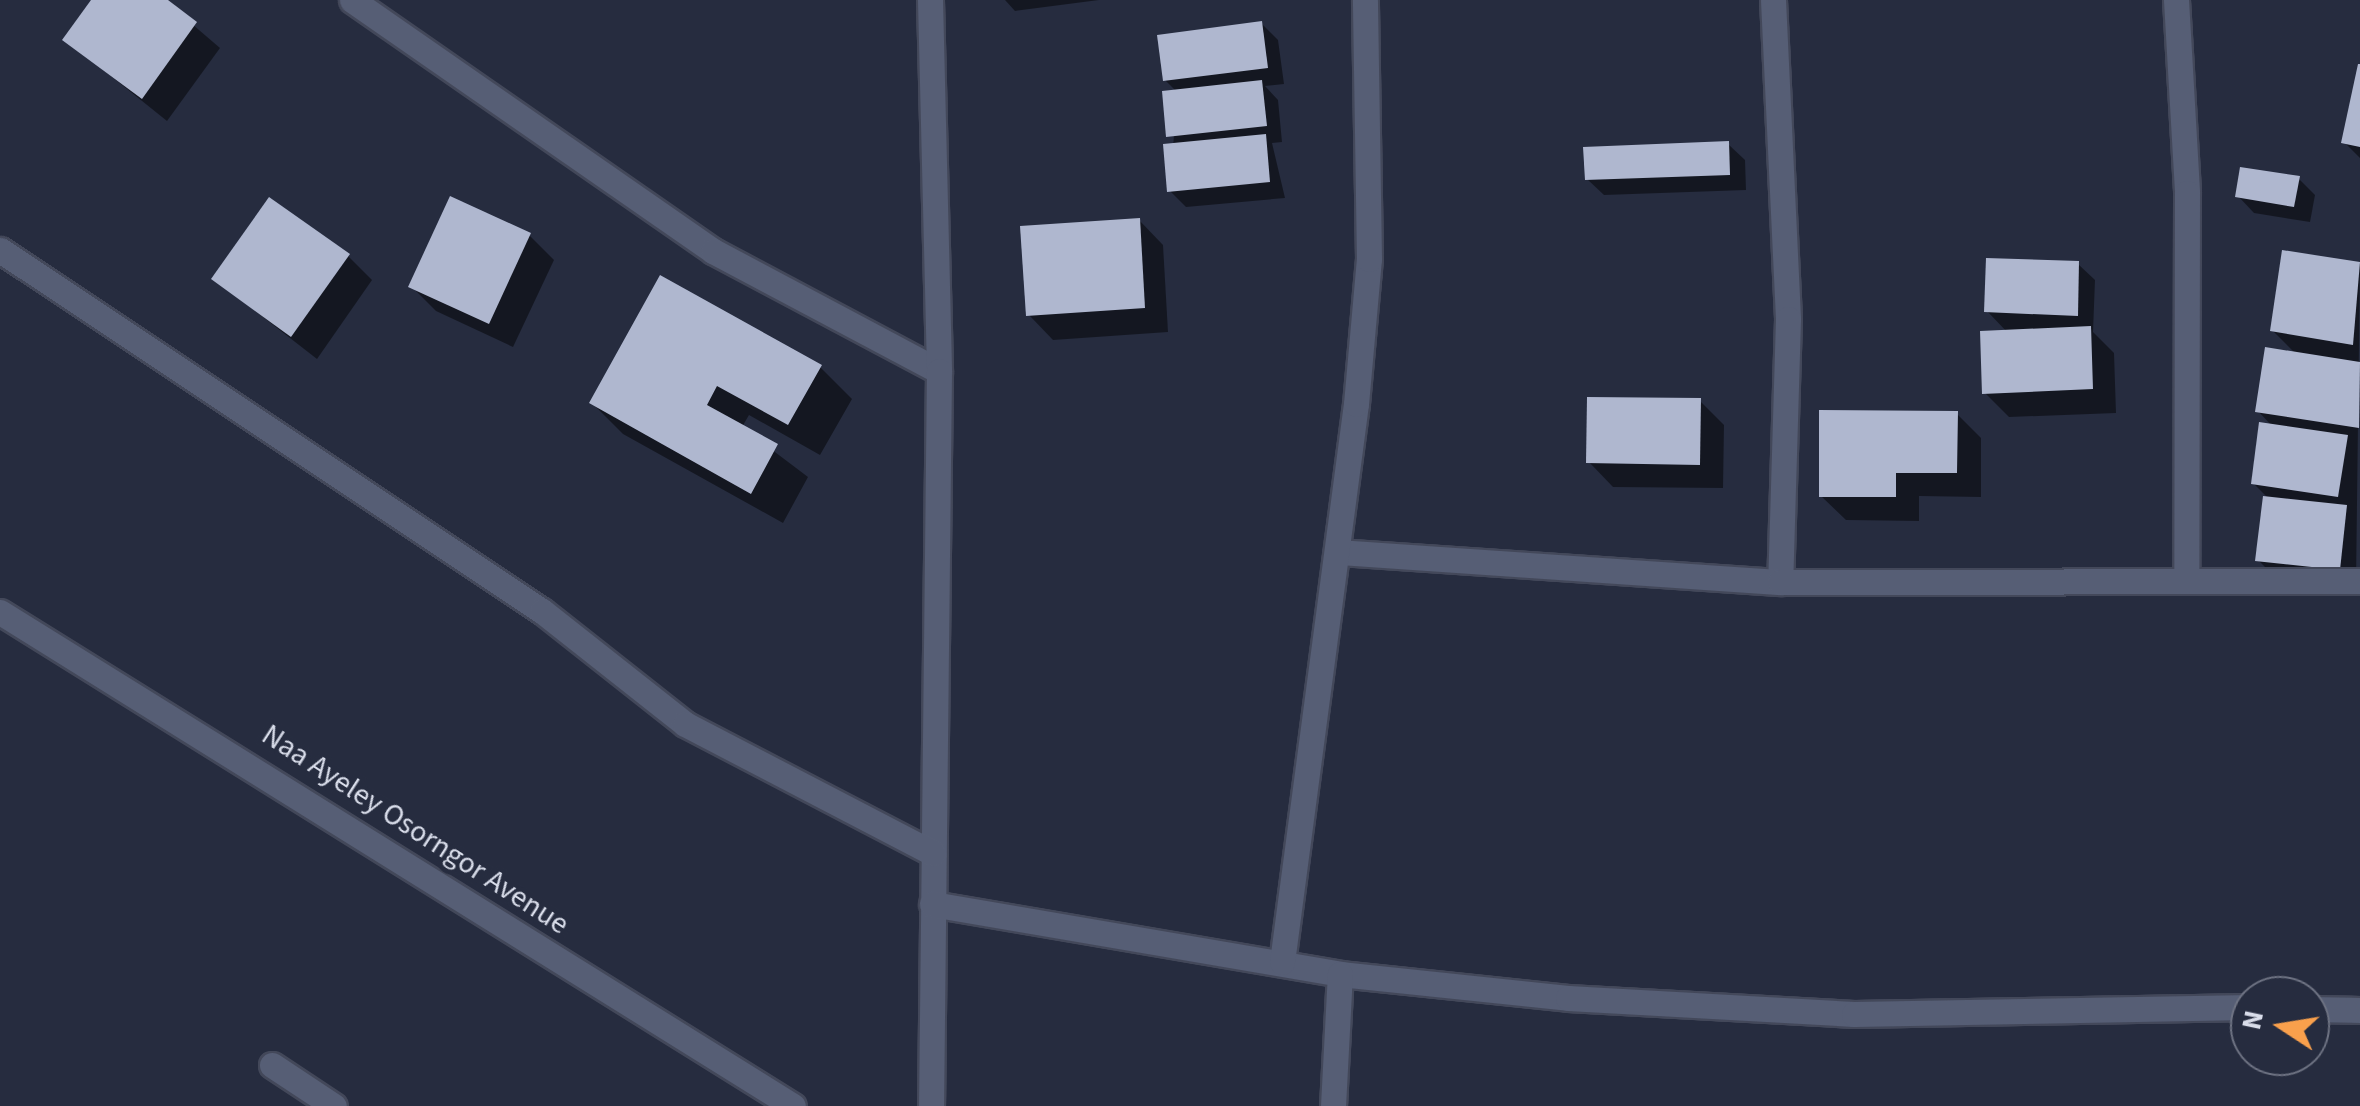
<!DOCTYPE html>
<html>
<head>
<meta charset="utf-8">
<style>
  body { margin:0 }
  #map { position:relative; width:2360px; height:1106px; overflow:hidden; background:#262c3f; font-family:"Source Sans 3",sans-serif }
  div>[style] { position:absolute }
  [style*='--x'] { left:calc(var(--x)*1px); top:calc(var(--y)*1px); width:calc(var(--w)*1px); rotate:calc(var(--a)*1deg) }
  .shadow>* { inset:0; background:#0007 }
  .building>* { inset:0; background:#afb7cf }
  .roads { filter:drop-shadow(2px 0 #43485a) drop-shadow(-2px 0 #43485a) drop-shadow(0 2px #43485a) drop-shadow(0 -2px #43485a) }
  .minor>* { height:25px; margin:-12.5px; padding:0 12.5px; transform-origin:12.5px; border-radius:12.5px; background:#565e75 }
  span { translate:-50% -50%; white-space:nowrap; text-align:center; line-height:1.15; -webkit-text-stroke:10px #262c3f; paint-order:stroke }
  .street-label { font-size:30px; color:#d9ddea }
  .north { position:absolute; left:2230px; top:976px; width:100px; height:100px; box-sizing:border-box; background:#262c3f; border:2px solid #6e7383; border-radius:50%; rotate:282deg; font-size:28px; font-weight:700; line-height:40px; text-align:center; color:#d9ddea }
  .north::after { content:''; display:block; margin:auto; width:35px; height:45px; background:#f9a04c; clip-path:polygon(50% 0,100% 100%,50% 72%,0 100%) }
</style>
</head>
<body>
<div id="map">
  <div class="shadow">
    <i style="clip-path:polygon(94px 0,164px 0,220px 48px,167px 121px,66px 40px)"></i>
    <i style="clip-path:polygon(1005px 0,1099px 0,1015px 11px)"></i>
    <i style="clip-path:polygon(1262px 24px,1278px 40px,1284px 84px,1265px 86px,1278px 100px,1282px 142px,1272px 143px,1285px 198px,1186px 207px,1170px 191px,1177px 92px,1165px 80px)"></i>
    <i style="clip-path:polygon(2360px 68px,2360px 158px,2344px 142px)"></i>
    <i style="clip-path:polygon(1728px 144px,1745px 160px,1746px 190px,1604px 195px,1587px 179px)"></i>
    <i style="clip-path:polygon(2298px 178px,2315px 195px,2310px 222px,2254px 213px,2238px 196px)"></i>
    <i style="clip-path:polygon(1139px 220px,1163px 245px,1168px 332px,1053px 340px,1029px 315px)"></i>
    <i style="clip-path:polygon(529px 235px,554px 260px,513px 347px,436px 311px,411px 286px)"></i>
    <i style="clip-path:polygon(2284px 253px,2360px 264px,2356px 585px,2274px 576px,2258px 560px,2269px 499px,2253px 483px,2272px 426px,2258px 411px,2296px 354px,2272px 330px)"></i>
    <i style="clip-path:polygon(348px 256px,372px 280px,317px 359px,214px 279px)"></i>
    <i style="clip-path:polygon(2078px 264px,2095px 280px,2093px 332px,2114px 353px,2116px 413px,2009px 417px,1985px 393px,2007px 332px,1987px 311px)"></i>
    <i style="clip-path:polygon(820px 367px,852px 399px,820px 455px,749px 415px,742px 427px,808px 477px,783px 523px,623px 434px,592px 403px)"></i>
    <i style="clip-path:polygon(1700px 401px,1724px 425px,1723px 488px,1613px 487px,1589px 462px)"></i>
    <i style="clip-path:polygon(1957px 414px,1981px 438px,1981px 497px,1919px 496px,1919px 521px,1846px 520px,1821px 496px)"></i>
  </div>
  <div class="building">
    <i style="clip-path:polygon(91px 0,168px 0,197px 22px,142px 99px,62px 40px)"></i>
    <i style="clip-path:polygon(1262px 21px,1268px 68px,1163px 81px,1157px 35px)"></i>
    <i style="clip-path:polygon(2358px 64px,2360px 64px,2360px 147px,2341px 143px)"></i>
    <i style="clip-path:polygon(1262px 80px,1267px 126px,1166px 137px,1162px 91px)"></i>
    <i style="clip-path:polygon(1266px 134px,1270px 182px,1167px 192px,1163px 144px)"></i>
    <i style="clip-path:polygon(1729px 141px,1730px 175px,1585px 180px,1583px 147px)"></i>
    <i style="clip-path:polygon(2240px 167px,2300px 176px,2294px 207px,2235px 197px)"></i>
    <i style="clip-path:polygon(450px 196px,531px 233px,489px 324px,408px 287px)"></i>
    <i style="clip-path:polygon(269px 197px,350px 254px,291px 337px,211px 279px)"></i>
    <i style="clip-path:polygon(1140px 218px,1145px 308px,1026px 316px,1020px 226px)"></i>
    <i style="clip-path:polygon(2282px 250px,2360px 262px,2353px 345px,2270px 331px)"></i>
    <i style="clip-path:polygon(1986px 258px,2079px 261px,2078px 316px,1984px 312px)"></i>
    <i style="clip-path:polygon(660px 275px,822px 365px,788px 425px,717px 386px,707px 405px,778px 444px,751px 494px,589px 403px)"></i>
    <i style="clip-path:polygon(2091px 326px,2093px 389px,1982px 394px,1980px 331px)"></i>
    <i style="clip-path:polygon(2265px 347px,2360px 362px,2359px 428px,2255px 412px)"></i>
    <i style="clip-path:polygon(1587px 397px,1701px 398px,1700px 465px,1586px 463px)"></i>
    <i style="clip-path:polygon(1819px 410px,1958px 411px,1957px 473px,1896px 473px,1896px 497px,1819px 497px)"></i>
    <i style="clip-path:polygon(2259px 422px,2348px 435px,2338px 497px,2251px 484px)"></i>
    <i style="clip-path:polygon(2263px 496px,2347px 505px,2340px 570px,2255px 561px)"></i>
  </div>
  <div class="roads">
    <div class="minor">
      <i style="--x:352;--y:0;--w:440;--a:34.8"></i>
      <i style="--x:713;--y:251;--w:256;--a:28"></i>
      <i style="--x:930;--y:0;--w:371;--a:88.6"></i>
      <i style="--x:939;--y:371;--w:735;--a:90.62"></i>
      <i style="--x:1773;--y:0;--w:319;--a:87.3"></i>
      <i style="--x:1788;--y:319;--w:263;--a:91.7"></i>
      <i style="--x:2176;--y:0;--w:193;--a:86.7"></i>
      <i style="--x:2187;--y:193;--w:383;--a:90.1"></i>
      <i style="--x:0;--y:250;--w:651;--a:33.67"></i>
      <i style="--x:542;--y:611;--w:182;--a:38.3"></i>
      <i style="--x:685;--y:724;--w:280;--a:27.5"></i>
      <i style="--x:1338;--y:552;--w:443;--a:3.9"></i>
      <i style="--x:1780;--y:582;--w:580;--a:-0.1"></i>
      <i style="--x:0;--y:612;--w:934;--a:31.92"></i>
      <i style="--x:932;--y:904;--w:414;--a:9.7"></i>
      <i style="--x:1340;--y:974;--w:229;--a:6"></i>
      <i style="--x:1568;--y:998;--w:286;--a:3.2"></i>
      <i style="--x:1854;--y:1014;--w:396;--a:-1"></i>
      <i style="--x:1282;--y:962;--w:563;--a:-82.45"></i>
      <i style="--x:1356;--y:404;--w:146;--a:-84.9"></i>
      <i style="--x:1369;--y:259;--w:259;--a:-90.9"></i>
      <i style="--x:2310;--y:1009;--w:50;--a:1.1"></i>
      <i style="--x:272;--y:1065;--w:74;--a:33.5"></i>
      <i style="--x:1333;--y:1106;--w:132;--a:-87"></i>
    </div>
  </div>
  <div class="street-label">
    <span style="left:415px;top:830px;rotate:33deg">Naa Ayeley Osorngor Avenue</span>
  </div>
  <div class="north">N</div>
</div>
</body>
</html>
